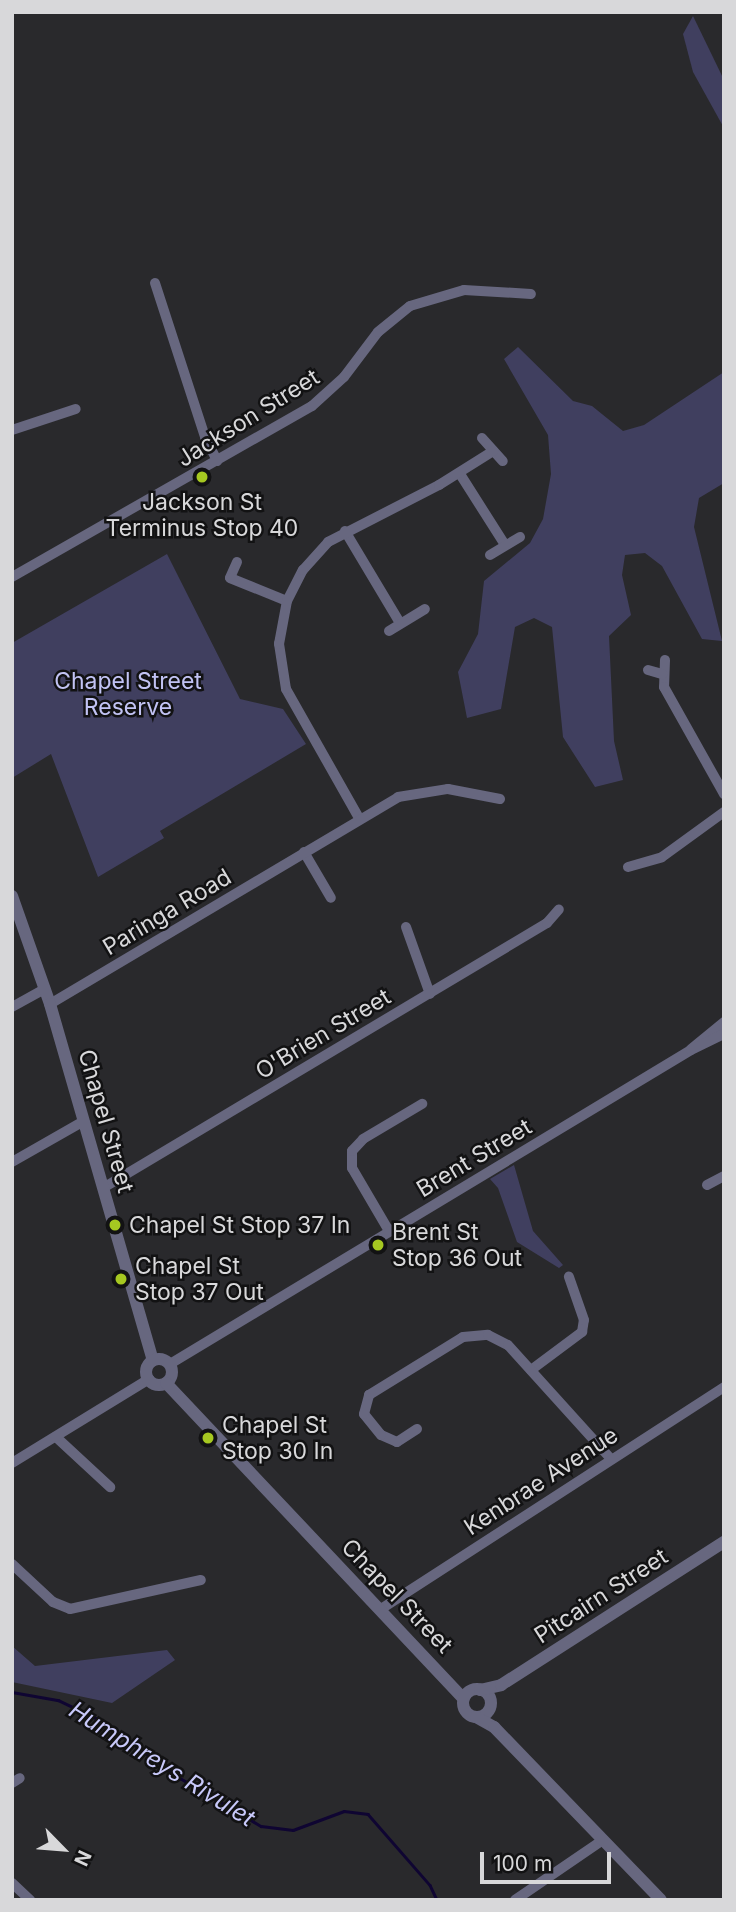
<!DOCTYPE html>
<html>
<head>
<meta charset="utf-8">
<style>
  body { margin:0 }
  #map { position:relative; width:736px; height:1912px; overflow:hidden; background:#29292c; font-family:Inter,sans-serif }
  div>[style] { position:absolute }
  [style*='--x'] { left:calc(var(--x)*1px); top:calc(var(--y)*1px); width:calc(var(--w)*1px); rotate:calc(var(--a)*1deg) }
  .green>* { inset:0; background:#403f5f }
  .stream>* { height:2.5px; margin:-1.25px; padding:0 1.25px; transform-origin:1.25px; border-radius:1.25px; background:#0f0532 }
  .minor>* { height:10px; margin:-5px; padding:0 5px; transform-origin:5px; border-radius:5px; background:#67677f }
  .tertiary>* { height:12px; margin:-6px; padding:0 6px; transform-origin:6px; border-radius:6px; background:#67677f }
  .tertiary>.ring { margin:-6px; padding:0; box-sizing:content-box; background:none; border:12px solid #67677f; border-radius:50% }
  .dots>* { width:19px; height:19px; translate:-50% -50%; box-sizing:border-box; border:4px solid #121213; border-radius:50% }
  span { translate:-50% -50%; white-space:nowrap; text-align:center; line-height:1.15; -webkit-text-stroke:5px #121213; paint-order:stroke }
  .street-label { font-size:23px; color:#d8d8da }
  .poi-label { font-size:23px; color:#d8d8da }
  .left { translate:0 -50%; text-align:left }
  .park-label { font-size:23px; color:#c2c3f4 }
  .water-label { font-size:24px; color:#c8c9fa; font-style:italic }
  .frame { position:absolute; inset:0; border:14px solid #d8d8da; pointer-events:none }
  .north { position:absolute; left:28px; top:1814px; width:70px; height:70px; -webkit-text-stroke:5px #121213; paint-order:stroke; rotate:115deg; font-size:19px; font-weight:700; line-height:28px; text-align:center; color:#d8d8da }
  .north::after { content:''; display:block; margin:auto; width:24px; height:32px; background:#d8d8da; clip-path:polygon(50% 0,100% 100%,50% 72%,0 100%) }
  .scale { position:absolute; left:480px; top:1852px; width:131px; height:32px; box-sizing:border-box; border:4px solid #d8d8da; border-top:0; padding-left:9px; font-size:21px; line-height:24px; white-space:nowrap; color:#d8d8da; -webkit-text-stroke:5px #121213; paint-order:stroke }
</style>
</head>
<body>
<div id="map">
  <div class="green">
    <i style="clip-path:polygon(693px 16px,724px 80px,724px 128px,693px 72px,683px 34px)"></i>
    <i style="clip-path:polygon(518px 347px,573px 401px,592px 406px,623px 431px,644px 425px,724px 372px,724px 483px,699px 498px,694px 527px,722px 641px,702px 639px,662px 566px,645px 553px,625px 555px,622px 575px,631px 615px,609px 636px,614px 741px,623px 780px,595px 787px,563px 737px,552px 627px,534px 618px,515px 627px,501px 709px,467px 718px,458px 672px,478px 634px,484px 581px,530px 543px,543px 519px,551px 474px,548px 435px,504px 359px)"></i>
    <i style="clip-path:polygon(167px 554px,240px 699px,283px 709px,306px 744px,160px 831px,164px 838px,98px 877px,51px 754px,12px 778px,12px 643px)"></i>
    <i style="clip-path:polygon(514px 1165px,533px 1231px,563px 1265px,559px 1268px,517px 1242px,498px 1188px,490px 1179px)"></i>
    <i style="clip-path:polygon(12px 1646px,35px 1666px,167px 1650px,175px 1660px,112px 1703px,12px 1682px)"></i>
  </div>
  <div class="stream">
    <i style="--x:12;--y:1692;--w:47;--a:9.9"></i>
    <i style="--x:58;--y:1700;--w:49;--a:25.5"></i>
    <i style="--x:102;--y:1721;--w:97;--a:36.2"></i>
    <i style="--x:180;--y:1778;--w:94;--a:30.7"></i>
    <i style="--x:261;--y:1826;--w:32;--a:7"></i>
    <i style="--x:293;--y:1830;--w:54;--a:-20.4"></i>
    <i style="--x:344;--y:1811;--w:24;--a:7"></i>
    <i style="--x:368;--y:1814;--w:94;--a:48.9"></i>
    <i style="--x:430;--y:1885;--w:17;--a:65"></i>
  </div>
  <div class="minor">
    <i style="--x:155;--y:283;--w:162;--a:72"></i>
    <i style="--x:205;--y:437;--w:27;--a:63"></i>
    <i style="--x:12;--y:430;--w:67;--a:-18.2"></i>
    <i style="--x:482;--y:438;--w:31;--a:48"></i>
    <i style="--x:460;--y:474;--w:84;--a:57.6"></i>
    <i style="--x:345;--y:531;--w:107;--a:59.1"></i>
    <i style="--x:490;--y:555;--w:35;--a:-31"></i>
    <i style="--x:237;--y:562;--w:17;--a:114"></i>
    <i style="--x:230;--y:578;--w:61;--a:22"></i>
    <i style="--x:12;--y:577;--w:345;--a:-29.7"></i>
    <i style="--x:312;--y:406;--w:43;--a:-42.2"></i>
    <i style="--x:344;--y:377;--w:56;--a:-52.9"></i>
    <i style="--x:378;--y:332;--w:41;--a:-39.1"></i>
    <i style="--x:410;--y:306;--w:56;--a:-16.5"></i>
    <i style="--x:464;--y:290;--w:67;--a:3.4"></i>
    <i style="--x:389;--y:631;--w:42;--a:-31.4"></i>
    <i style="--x:665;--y:660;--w:27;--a:92"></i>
    <i style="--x:664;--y:687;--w:123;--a:60.7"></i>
    <i style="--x:648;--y:670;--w:15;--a:16"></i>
    <i style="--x:359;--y:818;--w:148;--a:-119.5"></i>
    <i style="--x:286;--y:689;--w:46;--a:-98.8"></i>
    <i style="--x:279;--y:644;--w:44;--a:-79.5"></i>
    <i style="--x:287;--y:601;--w:35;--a:-63"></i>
    <i style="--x:303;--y:570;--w:38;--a:-48"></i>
    <i style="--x:328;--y:542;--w:125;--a:-27.2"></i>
    <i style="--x:439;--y:485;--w:64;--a:-32.2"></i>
    <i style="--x:304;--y:852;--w:53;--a:59.6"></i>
    <i style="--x:628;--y:867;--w:35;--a:-16"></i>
    <i style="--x:662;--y:857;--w:77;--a:-36"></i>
    <i style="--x:406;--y:927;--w:71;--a:70.3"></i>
    <i style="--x:50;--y:1004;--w:405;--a:-30.7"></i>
    <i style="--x:398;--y:797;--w:51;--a:-9.1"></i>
    <i style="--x:448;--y:789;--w:53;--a:10.9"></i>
    <i style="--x:12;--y:1007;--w:38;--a:-29"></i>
    <i style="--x:691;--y:1049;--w:43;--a:-39.3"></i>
    <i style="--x:12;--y:1162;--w:83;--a:-29.7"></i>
    <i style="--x:707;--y:1185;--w:19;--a:-28"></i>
    <i style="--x:103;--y:1188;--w:517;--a:-30.83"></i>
    <i style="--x:547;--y:923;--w:18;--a:-49"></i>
    <i style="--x:389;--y:1231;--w:73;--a:-120.4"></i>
    <i style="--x:352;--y:1168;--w:17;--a:-90"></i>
    <i style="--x:352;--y:1151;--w:16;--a:-47"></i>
    <i style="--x:363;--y:1139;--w:69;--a:-30.7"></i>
    <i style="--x:170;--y:1364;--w:608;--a:-31.08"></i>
    <i style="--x:691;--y:1050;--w:37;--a:-26"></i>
    <i style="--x:531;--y:1370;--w:64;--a:-36.7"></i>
    <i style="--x:582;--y:1332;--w:12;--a:-81"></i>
    <i style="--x:584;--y:1320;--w:46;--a:-109.2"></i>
    <i style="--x:417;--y:1429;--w:24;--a:147"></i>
    <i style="--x:397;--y:1442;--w:17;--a:-156"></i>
    <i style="--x:381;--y:1435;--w:27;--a:-129"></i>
    <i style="--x:364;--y:1414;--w:20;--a:-75"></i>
    <i style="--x:369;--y:1395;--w:110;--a:-31.7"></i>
    <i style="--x:463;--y:1337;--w:25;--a:-5"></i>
    <i style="--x:488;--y:1335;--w:22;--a:27"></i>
    <i style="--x:508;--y:1345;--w:154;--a:47.9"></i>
    <i style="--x:56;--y:1437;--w:74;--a:42.8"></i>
    <i style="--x:12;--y:1463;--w:161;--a:-31.5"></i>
    <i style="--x:12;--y:1564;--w:56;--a:42.8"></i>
    <i style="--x:53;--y:1602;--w:18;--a:22"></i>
    <i style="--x:70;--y:1609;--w:134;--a:-12.5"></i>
    <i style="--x:381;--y:1609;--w:409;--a:-32.9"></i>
    <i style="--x:12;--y:1783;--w:9;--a:-32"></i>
    <i style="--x:12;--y:1883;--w:25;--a:43"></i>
    <i style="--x:515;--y:1900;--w:107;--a:-34.3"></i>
  </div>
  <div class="tertiary">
    <i style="--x:12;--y:896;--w:114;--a:70.6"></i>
    <i style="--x:50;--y:1004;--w:371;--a:73.9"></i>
    <i class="ring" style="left:146px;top:1359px;width:14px;height:14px"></i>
    <i style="--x:166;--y:1383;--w:434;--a:46.7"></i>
    <i class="ring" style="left:463px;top:1689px;width:16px;height:16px"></i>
    <i style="--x:480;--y:1690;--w:22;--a:-13"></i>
    <i style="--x:501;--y:1685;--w:265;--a:-32.7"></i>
    <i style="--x:476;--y:1717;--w:21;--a:29"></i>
    <i style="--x:494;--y:1727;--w:240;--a:46"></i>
  </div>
  <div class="dots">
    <i style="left:202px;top:477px;background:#a6c821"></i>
    <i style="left:115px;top:1225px;background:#a6c821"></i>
    <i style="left:378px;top:1245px;background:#a6c821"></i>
    <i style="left:121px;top:1279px;background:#a6c821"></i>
    <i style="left:208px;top:1438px;background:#a6c821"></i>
  </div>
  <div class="street-label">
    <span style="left:248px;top:418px;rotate:-32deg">Jackson Street</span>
    <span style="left:167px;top:912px;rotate:-31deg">Paringa Road</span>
    <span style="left:323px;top:1034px;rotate:-31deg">O'Brien Street</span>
    <span style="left:106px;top:1121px;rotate:74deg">Chapel Street</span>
    <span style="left:474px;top:1158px;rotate:-31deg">Brent Street</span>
    <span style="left:541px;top:1481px;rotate:-33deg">Kenbrae Avenue</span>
    <span style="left:397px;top:1596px;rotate:46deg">Chapel Street</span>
    <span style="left:601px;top:1596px;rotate:-33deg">Pitcairn Street</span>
  </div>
  <div class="poi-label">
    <span style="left:202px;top:515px">Jackson St<br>Terminus Stop 40</span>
    <span class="left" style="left:129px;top:1225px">Chapel St Stop 37 In</span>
    <span class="left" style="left:392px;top:1245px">Brent St<br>Stop 36 Out</span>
    <span class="left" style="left:135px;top:1279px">Chapel St<br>Stop 37 Out</span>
    <span class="left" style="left:222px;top:1438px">Chapel St<br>Stop 30 In</span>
  </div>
  <div class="park-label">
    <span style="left:128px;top:694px">Chapel Street<br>Reserve</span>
  </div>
  <div class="water-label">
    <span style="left:162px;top:1764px;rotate:32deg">Humphreys Rivulet</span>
  </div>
  <div class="frame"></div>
  <div class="north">N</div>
  <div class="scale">100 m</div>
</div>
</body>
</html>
